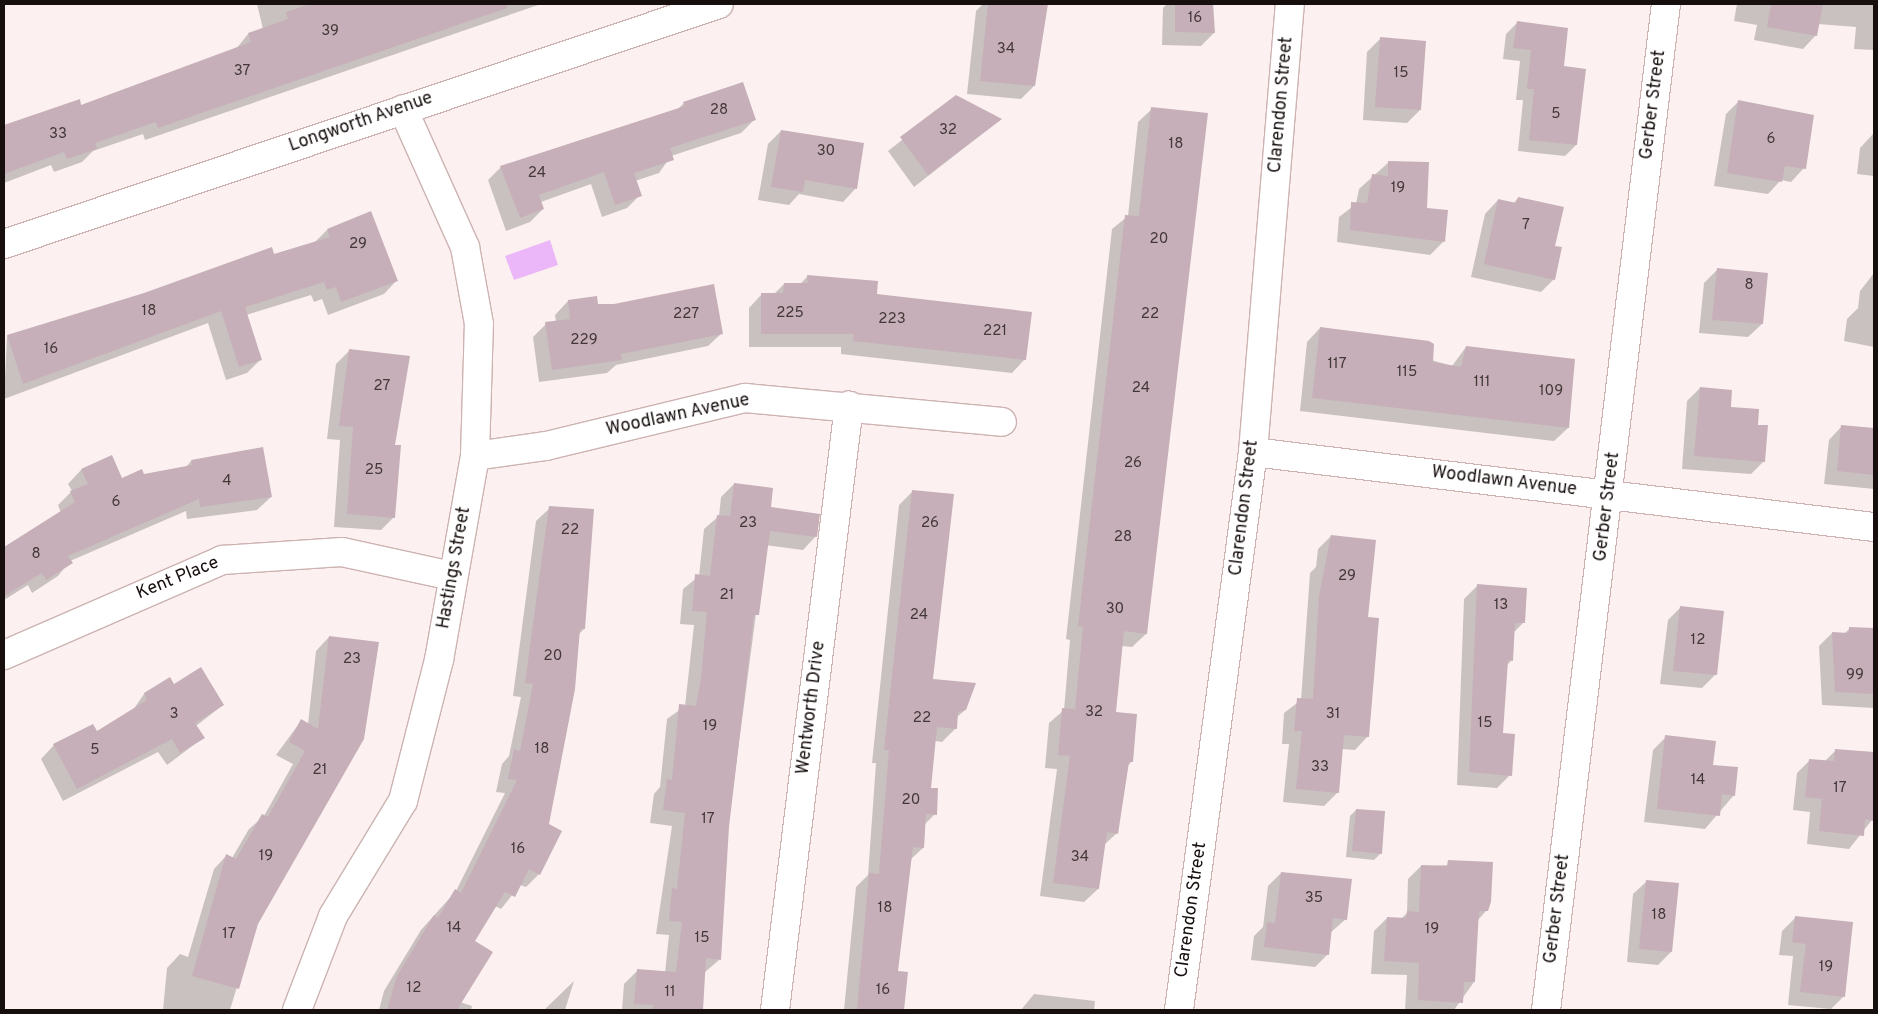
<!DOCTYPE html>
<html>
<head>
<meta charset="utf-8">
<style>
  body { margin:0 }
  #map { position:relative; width:1878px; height:1014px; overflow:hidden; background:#fcf1f0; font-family:Overpass,sans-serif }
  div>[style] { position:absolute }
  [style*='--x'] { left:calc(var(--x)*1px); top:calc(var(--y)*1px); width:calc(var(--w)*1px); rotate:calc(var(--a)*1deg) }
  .water>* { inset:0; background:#ebb7f8 }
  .shadow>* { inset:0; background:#0003 }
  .building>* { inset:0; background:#c6afb8 }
  .roads { filter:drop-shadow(1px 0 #ccb3b1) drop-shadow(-1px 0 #ccb3b1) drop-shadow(0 1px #ccb3b1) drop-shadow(0 -1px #ccb3b1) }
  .minor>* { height:28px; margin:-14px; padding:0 14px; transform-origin:14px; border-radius:14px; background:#fff }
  span { translate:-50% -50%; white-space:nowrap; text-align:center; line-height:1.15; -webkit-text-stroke:4px #fff; paint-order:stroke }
  .number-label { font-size:15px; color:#433738 }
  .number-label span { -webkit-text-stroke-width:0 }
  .street-label { font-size:18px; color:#170f0e }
  .frame { position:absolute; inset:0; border:5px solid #170f0e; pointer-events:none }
</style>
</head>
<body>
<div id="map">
  <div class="water">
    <i style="clip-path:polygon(550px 240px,558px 265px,514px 280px,505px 256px)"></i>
  </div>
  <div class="shadow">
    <i style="clip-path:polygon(257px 4px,541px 4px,145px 140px,143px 134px,93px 151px,82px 162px,54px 172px,51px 165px,4px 183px,4px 127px,79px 101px,81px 106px,236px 49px,248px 34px,263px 29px)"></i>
    <i style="clip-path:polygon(983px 4px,1046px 4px,1034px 86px,1021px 99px,967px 94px,976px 11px)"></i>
    <i style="clip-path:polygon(1167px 4px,1213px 4px,1214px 33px,1201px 46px,1162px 45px,1163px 8px)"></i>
    <i style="clip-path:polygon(1737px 4px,1874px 4px,1874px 50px,1854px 49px,1856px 27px,1818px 24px,1816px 35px,1803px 49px,1754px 40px,1757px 25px,1734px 21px)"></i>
    <i style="clip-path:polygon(1517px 23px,1563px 67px,1576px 145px,1565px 156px,1518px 151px,1523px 100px,1516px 100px,1520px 61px,1503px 59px,1506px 34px)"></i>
    <i style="clip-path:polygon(1380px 39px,1425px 42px,1420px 110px,1407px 123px,1363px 120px,1367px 52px)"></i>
    <i style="clip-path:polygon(957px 97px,1000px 120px,914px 187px,888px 151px)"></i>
    <i style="clip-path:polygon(1739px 101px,1804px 168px,1791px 182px,1781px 180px,1768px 194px,1714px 186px,1726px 114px)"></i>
    <i style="clip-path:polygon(684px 103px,754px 120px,741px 133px,671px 156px,659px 173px,635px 181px,640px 195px,627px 208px,602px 217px,591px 184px,541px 202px,543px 209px,530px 222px,506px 231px,488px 180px,501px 167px,677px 110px)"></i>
    <i style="clip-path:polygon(1152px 109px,1146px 634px,1132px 647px,1121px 646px,1115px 713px,1132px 761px,1127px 767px,1117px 833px,1103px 846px,1098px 889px,1084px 902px,1040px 896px,1057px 769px,1045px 768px,1049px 723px,1064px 710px,1070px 640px,1066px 639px,1112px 229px,1128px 216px,1138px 122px)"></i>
    <i style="clip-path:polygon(781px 131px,856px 188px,843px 202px,799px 194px,789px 205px,758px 200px,768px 144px)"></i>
    <i style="clip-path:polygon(1873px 134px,1874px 176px,1857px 174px,1860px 148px)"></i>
    <i style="clip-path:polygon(1389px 162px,1425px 209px,1443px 242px,1430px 255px,1337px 242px,1339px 217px,1356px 204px,1359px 189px)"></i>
    <i style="clip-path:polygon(1518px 198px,1554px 247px,1554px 279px,1541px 292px,1471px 277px,1485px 214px,1498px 200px,1513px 204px)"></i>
    <i style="clip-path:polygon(327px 230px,397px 280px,384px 294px,328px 315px,322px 299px,314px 302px,311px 295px,246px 315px,260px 360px,247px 373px,226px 380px,208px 323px,4px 399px,7px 336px,145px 294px,271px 248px,273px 256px,314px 243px)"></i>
    <i style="clip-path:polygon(1717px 270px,1762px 324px,1748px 337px,1699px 333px,1704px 283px)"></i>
    <i style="clip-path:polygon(1874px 273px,1874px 347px,1844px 341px,1847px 319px,1858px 308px,1860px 291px)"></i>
    <i style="clip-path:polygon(808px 276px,875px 295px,1025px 359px,1012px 373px,841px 354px,841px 347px,749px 347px,749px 308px,762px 294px,774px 294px,784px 284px,800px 284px)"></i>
    <i style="clip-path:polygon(596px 297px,597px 306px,722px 333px,708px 346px,616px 365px,607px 373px,539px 382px,533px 337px,546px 324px,556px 322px,555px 315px,568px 301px)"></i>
    <i style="clip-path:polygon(1320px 328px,1452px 366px,1466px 347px,1568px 428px,1554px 441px,1300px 411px,1307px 342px)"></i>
    <i style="clip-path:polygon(349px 351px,409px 357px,393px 446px,394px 517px,381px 530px,334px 527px,340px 440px,327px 439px,336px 364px)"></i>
    <i style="clip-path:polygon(1700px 388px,1756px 426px,1764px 461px,1751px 474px,1682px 469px,1687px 401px)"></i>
    <i style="clip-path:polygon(1842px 426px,1874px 430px,1874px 489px,1824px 484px,1829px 440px)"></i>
    <i style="clip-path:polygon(112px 457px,122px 480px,185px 468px,191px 461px,271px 497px,257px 510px,187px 519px,186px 511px,70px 561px,58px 576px,32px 593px,28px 585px,4px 600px,4px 548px,61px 513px,58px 505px,72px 491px,68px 484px,81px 470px)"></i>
    <i style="clip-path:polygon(734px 484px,816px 536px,803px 550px,765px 545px,728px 827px,719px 960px,704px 973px,702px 1010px,622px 1010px,624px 984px,637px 971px,665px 973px,669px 935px,656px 934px,672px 826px,650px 823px,654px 794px,660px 787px,667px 719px,685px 706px,694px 625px,680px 624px,683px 589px,699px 576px,704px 529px,719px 516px,721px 497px)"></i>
    <i style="clip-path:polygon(913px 491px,932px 680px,965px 710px,956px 718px,956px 728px,942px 742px,935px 741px,930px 789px,935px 814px,924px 825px,923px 848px,910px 860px,897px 972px,907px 973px,902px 1010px,844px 1010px,856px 887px,868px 875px,876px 763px,872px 763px,899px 505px)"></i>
    <i style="clip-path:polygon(550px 508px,584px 629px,579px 634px,539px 874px,526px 887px,520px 885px,501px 909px,495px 906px,473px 941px,460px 1002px,472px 1006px,471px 1010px,379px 1010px,384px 991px,421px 930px,456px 891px,505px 793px,496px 792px,502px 764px,509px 756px,521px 697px,513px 696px,536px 521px)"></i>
    <i style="clip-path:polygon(1331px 536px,1367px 618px,1368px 736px,1355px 750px,1342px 749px,1337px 793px,1324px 806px,1283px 802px,1289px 744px,1282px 744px,1284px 713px,1301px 700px,1310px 573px,1316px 567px,1318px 549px)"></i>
    <i style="clip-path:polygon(1477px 586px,1523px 623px,1513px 633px,1512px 660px,1507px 665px,1502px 735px,1510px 775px,1497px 788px,1457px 785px,1464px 599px)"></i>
    <i style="clip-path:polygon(1681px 607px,1722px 612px,1715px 675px,1702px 688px,1660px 684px,1668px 620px)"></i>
    <i style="clip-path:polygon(1850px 628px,1874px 630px,1874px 708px,1822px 705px,1819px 646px,1832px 633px,1844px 634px)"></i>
    <i style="clip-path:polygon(329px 637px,378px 643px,256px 923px,230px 1010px,163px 1010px,167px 968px,180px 954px,188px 957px,214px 869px,227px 855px,232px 858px,249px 829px,264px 816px,293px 764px,276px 755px,301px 721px,308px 724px,316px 651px)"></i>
    <i style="clip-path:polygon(169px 678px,174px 686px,223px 705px,196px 726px,203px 738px,167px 765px,158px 752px,63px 801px,41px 759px,54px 745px,96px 733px,133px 710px,144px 694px)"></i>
    <i style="clip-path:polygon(1666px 737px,1712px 766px,1734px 795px,1705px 829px,1644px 822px,1653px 750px)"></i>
    <i style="clip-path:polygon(1836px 750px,1874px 782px,1872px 820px,1849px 849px,1807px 844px,1810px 812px,1793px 810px,1797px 773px,1810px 760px,1824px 762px)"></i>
    <i style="clip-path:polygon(1356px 810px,1381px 853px,1374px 860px,1346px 857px,1350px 816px)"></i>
    <i style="clip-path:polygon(1492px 864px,1486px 911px,1478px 920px,1474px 982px,1454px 1010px,1405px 1010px,1407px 975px,1371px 974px,1374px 931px,1387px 918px,1401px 919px,1407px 913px,1408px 879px,1421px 866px)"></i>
    <i style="clip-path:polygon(1281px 873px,1346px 919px,1330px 933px,1328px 954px,1315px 967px,1251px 960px,1254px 936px,1263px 927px,1268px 886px)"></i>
    <i style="clip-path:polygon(1647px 881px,1678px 885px,1671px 952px,1658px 965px,1627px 962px,1633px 894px)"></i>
    <i style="clip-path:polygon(1795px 918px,1844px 996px,1831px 1009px,1788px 1005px,1793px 956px,1779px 955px,1782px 931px)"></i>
    <i style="clip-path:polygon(574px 981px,565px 1010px,544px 1010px)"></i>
    <i style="clip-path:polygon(1034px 994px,1095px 1001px,1094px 1010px,1021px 1010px)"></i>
  </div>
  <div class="building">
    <i style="clip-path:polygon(310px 4px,506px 4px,507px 8px,158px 128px,156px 122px,95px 143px,97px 149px,67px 159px,64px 152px,4px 174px,4px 125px,80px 99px,81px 105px,251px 42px,248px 33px,288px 19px,286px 12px)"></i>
    <i style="clip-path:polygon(988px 4px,1048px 4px,1035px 86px,980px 81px)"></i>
    <i style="clip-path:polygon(1175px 4px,1213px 4px,1215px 33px,1175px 32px)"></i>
    <i style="clip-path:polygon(1771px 4px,1823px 4px,1817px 36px,1767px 27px)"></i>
    <i style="clip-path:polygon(1517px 21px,1568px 28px,1564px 66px,1586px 69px,1577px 145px,1529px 140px,1534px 89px,1527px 89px,1531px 50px,1513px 48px)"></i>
    <i style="clip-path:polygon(1380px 37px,1426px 41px,1421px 110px,1375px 107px)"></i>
    <i style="clip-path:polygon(743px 82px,756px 120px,670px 148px,674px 160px,634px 173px,642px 196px,615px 205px,604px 172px,539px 195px,544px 209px,520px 218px,500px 166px,685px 106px,683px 102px)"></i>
    <i style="clip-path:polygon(956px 95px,1002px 119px,928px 175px,900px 137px)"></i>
    <i style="clip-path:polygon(1738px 100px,1814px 115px,1806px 169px,1785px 166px,1782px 182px,1727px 173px)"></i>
    <i style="clip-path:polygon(1151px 107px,1208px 113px,1147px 634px,1124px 631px,1116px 712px,1137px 714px,1133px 762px,1129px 762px,1118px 834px,1107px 832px,1099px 889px,1053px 883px,1070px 756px,1058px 755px,1062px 708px,1075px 709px,1083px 627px,1078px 626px,1125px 215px,1139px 216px)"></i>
    <i style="clip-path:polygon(781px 130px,864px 143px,857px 189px,805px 180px,803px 192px,771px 187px)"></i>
    <i style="clip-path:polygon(1388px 161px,1429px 162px,1427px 208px,1448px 210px,1445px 242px,1350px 230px,1351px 202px,1367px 203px,1372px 174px,1388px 176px)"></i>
    <i style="clip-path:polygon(1518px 197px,1564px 207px,1555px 246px,1562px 247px,1555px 280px,1484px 264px,1498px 199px,1516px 203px)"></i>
    <i style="clip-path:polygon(371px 211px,398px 281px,341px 302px,336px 287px,327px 290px,324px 282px,245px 307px,262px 360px,239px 367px,221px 311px,23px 384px,7px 335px,144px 293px,272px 247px,274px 254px,330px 237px,327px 229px)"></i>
    <i style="clip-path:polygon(1717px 268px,1768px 273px,1763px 324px,1712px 320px)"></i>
    <i style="clip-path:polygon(807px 275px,878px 281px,877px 294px,1032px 312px,1026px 360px,853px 341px,854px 334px,761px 334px,761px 293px,783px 293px,784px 283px,808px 283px)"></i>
    <i style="clip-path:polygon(714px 284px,723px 334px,621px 354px,622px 360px,552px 370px,545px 322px,570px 319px,568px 300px,597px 296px,598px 304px,614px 304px)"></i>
    <i style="clip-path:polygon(1320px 327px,1429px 341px,1434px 344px,1433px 362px,1461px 367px,1466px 346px,1575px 359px,1569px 428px,1312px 398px)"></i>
    <i style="clip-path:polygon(349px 349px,410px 356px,395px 445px,401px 445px,395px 518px,347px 514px,353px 427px,339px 426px)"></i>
    <i style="clip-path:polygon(1700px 387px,1732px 390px,1731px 407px,1759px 409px,1758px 425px,1768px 425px,1765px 462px,1694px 456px)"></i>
    <i style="clip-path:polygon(1841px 425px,1874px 428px,1874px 475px,1837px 471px)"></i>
    <i style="clip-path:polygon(263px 447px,272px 497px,200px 507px,199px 499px,68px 556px,73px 563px,46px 580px,42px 573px,4px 596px,4px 547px,75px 502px,70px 491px,88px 484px,81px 469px,112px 455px,122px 478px,142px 469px,144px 474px,192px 465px,191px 460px)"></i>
    <i style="clip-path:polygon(734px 483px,773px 488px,771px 507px,820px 514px,817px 537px,770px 531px,759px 615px,754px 615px,729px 827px,721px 960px,706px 958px,703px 1010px,652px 1010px,653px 1005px,634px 1004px,637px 969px,676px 972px,682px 922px,669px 921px,672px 888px,677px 889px,685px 813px,663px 810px,667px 779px,672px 780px,679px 704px,696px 706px,701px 678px,707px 612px,692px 611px,695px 574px,710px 576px,717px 515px,730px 516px)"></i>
    <i style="clip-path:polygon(912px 490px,954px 494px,933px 679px,976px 683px,966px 710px,958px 712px,957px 729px,937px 727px,931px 788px,938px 788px,937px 815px,926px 814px,924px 848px,913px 847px,898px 971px,908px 972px,904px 1010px,857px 1010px,869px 873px,879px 874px,889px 750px,884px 750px)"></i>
    <i style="clip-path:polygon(549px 506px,594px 509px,585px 629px,580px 629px,575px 689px,549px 824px,562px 831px,540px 875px,529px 869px,515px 897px,505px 892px,475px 941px,493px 952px,457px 1010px,387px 1010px,397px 976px,434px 915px,438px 918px,455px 889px,461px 893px,517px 780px,508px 779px,514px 749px,520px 751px,533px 684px,525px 683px)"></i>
    <i style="clip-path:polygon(1331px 535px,1376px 540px,1368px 617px,1379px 618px,1369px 737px,1344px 735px,1339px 793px,1296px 789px,1302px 731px,1294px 731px,1297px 698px,1313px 699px,1319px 596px)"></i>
    <i style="clip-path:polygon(1477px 584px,1527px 588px,1525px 623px,1515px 623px,1513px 661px,1508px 660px,1503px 733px,1515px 734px,1512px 776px,1469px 772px)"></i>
    <i style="clip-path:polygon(1680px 606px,1724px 611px,1717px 675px,1673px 671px)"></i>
    <i style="clip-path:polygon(1849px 627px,1874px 628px,1874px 694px,1835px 692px,1832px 632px,1849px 633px)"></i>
    <i style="clip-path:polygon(329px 636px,379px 642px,364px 739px,258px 924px,239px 989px,192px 976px,226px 854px,236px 859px,262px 814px,268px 817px,305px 751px,289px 742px,301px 719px,318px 729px)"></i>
    <i style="clip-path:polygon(201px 667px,224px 705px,195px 723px,205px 738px,180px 753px,172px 739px,77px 789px,53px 744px,93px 724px,97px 731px,147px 700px,144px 693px,170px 677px,174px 684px)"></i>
    <i style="clip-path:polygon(1665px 735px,1716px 741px,1713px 765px,1738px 767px,1735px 796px,1722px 794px,1720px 816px,1657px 809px)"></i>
    <i style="clip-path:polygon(1835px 749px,1874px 752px,1874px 821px,1865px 819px,1864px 836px,1819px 831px,1822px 799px,1805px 797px,1809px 759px,1834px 761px)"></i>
    <i style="clip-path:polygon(1356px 809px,1385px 811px,1382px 854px,1352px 851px)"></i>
    <i style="clip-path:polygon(1448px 860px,1493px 862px,1491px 902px,1488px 911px,1479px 911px,1475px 982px,1464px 982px,1463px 1003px,1418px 1000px,1419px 963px,1384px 961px,1387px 917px,1406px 918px,1407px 911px,1419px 912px,1421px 865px,1447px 866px)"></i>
    <i style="clip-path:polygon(1281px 872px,1352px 879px,1347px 920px,1333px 918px,1329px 955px,1264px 947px,1267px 922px,1275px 923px)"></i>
    <i style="clip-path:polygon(1646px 880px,1679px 883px,1672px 952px,1639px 949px)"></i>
    <i style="clip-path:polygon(1795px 916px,1853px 922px,1845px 997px,1800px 992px,1806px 944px,1792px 942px)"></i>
  </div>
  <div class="roads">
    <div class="minor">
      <i style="--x:4;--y:244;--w:754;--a:-18.56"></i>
      <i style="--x:1253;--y:452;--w:626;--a:6.89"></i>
      <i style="--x:475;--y:456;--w:72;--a:-8"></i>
      <i style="--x:546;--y:446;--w:205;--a:-13.6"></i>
      <i style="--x:745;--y:398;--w:258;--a:5.3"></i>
      <i style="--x:4;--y:655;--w:238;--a:-23.5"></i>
      <i style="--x:222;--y:560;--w:120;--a:-3.8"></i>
      <i style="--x:342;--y:552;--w:113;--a:12.3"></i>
      <i style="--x:297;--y:1010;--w:101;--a:-69"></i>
      <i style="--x:333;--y:916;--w:135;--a:-58.7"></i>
      <i style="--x:403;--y:801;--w:146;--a:-75.7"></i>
      <i style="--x:439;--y:660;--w:207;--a:-80"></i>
      <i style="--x:475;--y:456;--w:132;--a:-88.3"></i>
      <i style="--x:479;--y:324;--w:78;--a:-100.3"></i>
      <i style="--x:465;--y:247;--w:151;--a:-114.2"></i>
      <i style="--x:775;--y:1010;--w:609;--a:-83.02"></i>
      <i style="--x:1179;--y:1010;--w:563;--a:-82.45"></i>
      <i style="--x:1253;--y:452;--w:450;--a:-85.3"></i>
      <i style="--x:1546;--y:1010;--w:1013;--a:-83.2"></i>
    </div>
  </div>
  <div class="number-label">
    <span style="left:1195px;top:19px">16</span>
    <span style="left:330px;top:32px">39</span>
    <span style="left:1006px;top:50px">34</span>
    <span style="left:242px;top:72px">37</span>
    <span style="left:1401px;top:74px">15</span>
    <span style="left:719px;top:111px">28</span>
    <span style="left:1556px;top:115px">5</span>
    <span style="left:948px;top:131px">32</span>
    <span style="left:58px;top:135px">33</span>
    <span style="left:1771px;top:140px">6</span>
    <span style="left:1176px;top:145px">18</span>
    <span style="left:826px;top:152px">30</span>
    <span style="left:537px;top:174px">24</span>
    <span style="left:1398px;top:189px">19</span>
    <span style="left:1526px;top:226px">7</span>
    <span style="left:1159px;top:240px">20</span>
    <span style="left:358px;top:245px">29</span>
    <span style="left:1749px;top:286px">8</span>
    <span style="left:149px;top:312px">18</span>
    <span style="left:790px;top:314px">225</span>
    <span style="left:686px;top:315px">227</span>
    <span style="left:1150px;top:315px">22</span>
    <span style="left:892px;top:320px">223</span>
    <span style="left:995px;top:332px">221</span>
    <span style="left:584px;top:341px">229</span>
    <span style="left:51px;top:350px">16</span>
    <span style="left:1337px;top:365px">117</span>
    <span style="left:1407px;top:373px">115</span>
    <span style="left:1482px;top:383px">111</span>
    <span style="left:382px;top:387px">27</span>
    <span style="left:1141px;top:389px">24</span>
    <span style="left:1551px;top:392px">109</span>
    <span style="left:1133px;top:464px">26</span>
    <span style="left:374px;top:471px">25</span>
    <span style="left:227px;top:482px">4</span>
    <span style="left:116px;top:503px">6</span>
    <span style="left:748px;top:524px">23</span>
    <span style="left:930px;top:524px">26</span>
    <span style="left:570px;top:531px">22</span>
    <span style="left:1123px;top:538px">28</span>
    <span style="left:36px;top:555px">8</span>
    <span style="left:1347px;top:577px">29</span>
    <span style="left:727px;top:596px">21</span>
    <span style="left:1501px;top:606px">13</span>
    <span style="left:1115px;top:610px">30</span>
    <span style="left:919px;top:616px">24</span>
    <span style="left:1698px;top:641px">12</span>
    <span style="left:553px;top:657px">20</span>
    <span style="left:352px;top:660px">23</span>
    <span style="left:1855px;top:676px">99</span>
    <span style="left:1094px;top:713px">32</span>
    <span style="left:174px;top:715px">3</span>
    <span style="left:1333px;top:715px">31</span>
    <span style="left:922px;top:719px">22</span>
    <span style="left:1485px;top:724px">15</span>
    <span style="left:710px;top:727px">19</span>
    <span style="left:542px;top:750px">18</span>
    <span style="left:95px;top:751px">5</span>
    <span style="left:1320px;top:768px">33</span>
    <span style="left:320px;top:771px">21</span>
    <span style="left:1698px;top:781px">14</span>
    <span style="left:1840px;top:789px">17</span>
    <span style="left:911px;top:801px">20</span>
    <span style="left:708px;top:820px">17</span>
    <span style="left:518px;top:850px">16</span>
    <span style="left:266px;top:857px">19</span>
    <span style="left:1080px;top:858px">34</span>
    <span style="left:1314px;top:899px">35</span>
    <span style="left:885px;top:909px">18</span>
    <span style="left:1659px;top:916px">18</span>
    <span style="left:454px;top:929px">14</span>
    <span style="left:1432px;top:930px">19</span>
    <span style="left:229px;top:935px">17</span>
    <span style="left:702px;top:939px">15</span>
    <span style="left:1826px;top:968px">19</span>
    <span style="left:414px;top:989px">12</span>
    <span style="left:883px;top:991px">16</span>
    <span style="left:670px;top:993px">11</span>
  </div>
  <div class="street-label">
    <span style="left:1282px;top:105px;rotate:-85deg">Clarendon Street</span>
    <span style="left:1654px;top:105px;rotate:-83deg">Gerber Street</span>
    <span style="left:361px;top:123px;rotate:-19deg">Longworth Avenue</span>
    <span style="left:678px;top:416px;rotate:-12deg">Woodlawn Avenue</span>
    <span style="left:1504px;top:482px;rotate:7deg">Woodlawn Avenue</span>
    <span style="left:1608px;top:507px;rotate:-83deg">Gerber Street</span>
    <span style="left:1245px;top:508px;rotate:-83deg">Clarendon Street</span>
    <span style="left:455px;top:568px;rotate:-80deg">Hastings Street</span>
    <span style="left:178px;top:579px;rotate:-22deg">Kent Place</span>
    <span style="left:812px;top:708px;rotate:-83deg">Wentworth Drive</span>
    <span style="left:1558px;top:909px;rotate:-83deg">Gerber Street</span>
    <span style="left:1192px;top:910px;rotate:-82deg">Clarendon Street</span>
  </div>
  <div class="frame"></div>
</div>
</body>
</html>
